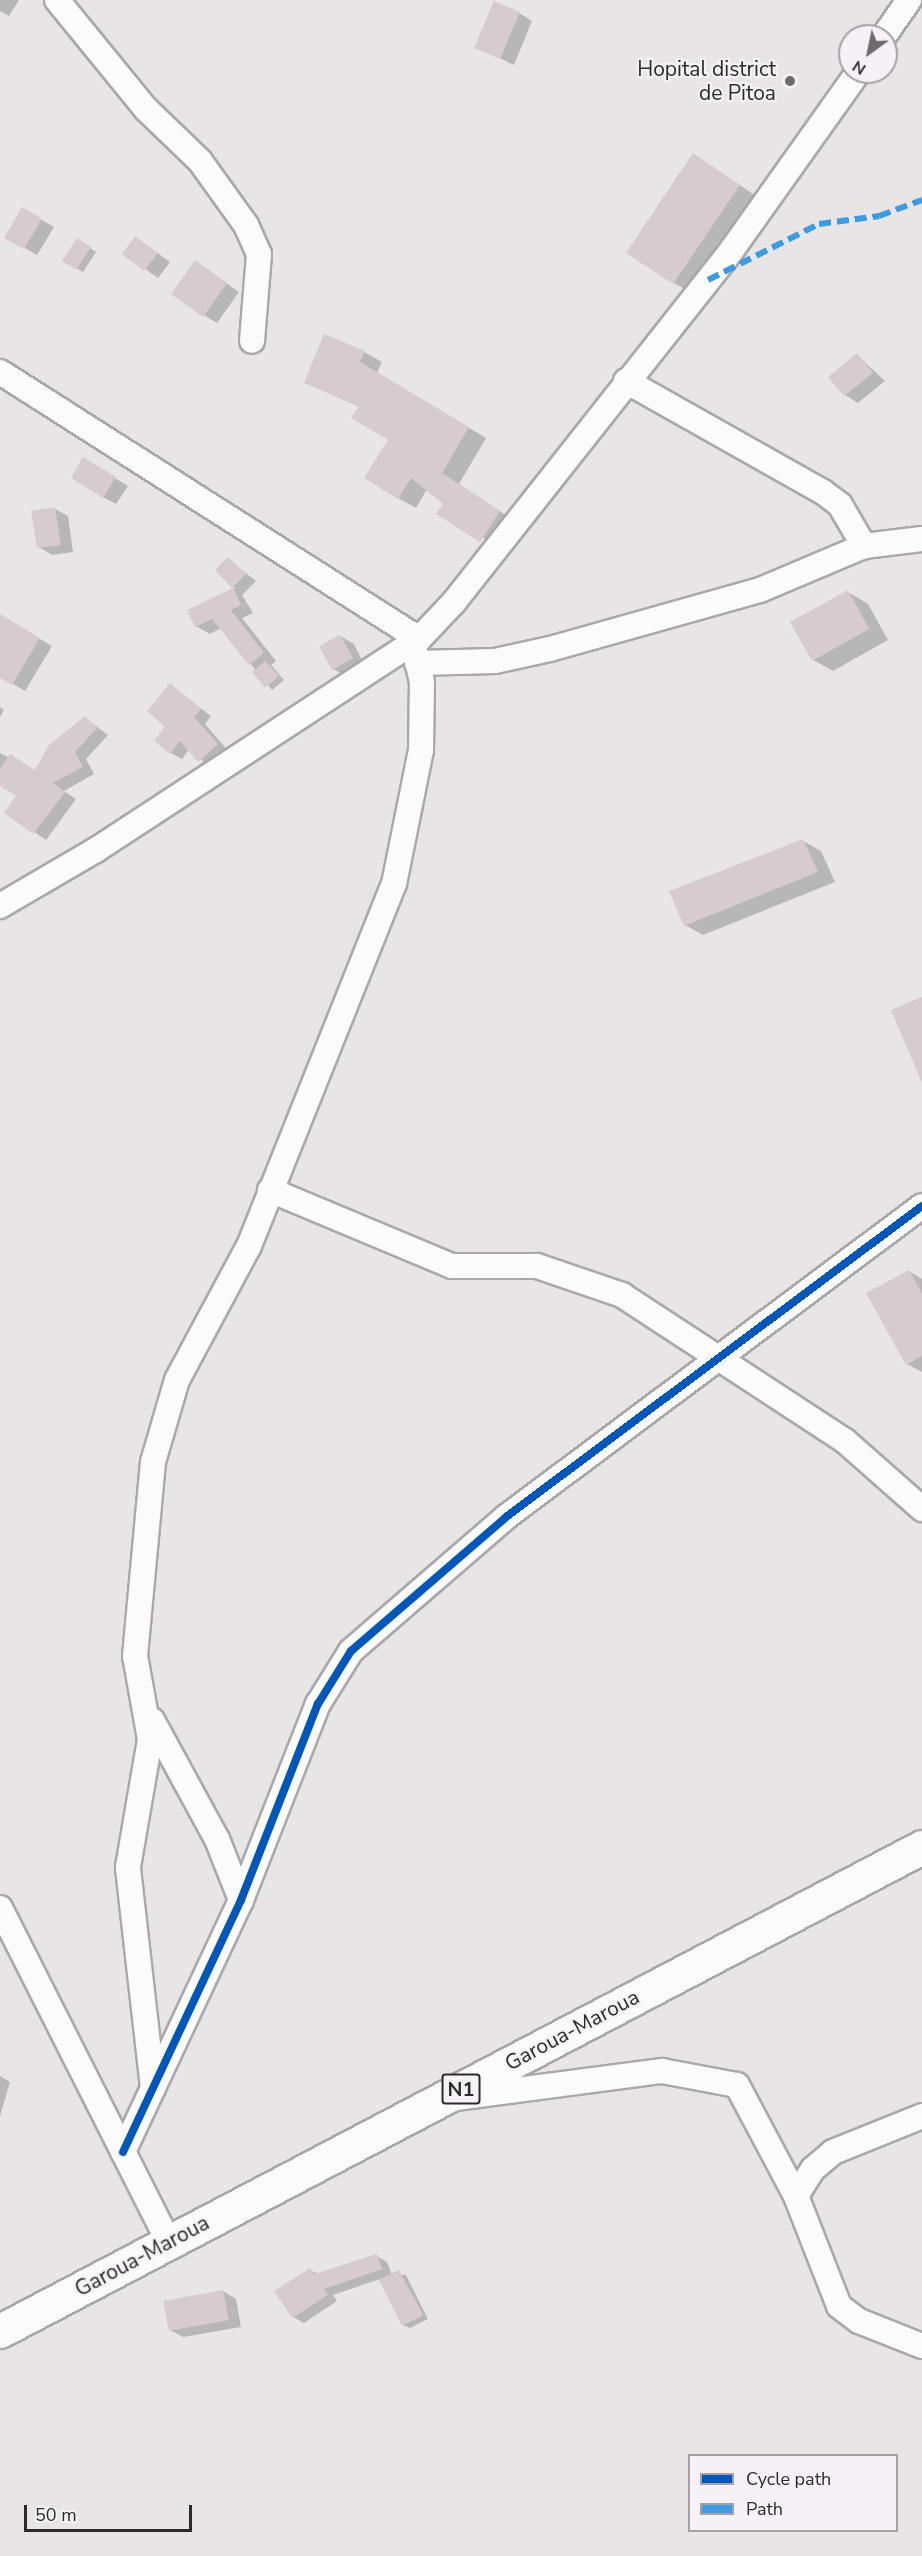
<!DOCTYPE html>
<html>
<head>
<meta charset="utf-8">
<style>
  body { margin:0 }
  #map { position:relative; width:922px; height:2556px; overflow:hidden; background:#e7e5e6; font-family:"Nunito Sans",sans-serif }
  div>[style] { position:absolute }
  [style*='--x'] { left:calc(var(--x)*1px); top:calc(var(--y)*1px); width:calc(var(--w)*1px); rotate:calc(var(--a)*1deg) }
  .shadow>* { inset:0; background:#0003 }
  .building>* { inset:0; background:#d6ccd0 }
  .roads { filter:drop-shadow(2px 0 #aaa8aa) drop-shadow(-2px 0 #aaa8aa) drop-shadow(0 2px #aaa8aa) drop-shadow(0 -2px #aaa8aa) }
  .street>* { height:24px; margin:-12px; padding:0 12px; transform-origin:12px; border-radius:12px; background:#fbfbfb }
  .highway>* { height:33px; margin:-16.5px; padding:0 16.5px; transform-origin:16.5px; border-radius:16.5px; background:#fbfbfb }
  .quiet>* { height:6px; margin-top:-3px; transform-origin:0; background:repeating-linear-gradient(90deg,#3d9ce1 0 12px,transparent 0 18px) }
  .cycleway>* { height:8px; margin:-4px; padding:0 4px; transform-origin:4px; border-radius:4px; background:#0057b8 }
  .dots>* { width:16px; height:16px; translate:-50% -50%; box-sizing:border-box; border:3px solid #f5f1f5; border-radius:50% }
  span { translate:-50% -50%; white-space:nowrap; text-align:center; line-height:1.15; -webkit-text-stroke:4.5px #f5f1f5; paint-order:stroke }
  .shield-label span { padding:2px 4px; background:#f5f1f5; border:2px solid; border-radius:4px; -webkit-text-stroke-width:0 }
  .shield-label { font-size:20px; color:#2c2a2b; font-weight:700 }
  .poi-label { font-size:21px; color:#2c2a2b }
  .right { translate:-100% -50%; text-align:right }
  .street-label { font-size:21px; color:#2c2a2b }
  .legend { position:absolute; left:688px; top:2454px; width:210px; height:78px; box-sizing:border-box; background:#f5f1f5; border:2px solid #a5a1a4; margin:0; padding:8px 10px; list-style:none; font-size:18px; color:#2c2a2b }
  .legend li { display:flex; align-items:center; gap:12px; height:30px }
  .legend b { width:30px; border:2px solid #a5a1a4 }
  .north { position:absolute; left:838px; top:24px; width:60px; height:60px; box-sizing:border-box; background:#f5f1f5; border:2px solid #a5a1a4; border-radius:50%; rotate:213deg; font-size:16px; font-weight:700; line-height:24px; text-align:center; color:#2c2a2b }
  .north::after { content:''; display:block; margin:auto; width:21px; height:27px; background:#6d6b6c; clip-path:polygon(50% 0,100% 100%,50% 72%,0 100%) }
  .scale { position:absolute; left:24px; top:2505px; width:168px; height:27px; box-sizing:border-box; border:3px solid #2c2a2b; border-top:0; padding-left:8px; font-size:18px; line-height:21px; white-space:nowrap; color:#2c2a2b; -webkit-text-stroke:4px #f5f1f5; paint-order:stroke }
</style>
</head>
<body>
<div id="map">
  <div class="shadow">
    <i style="clip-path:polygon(0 0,19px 0,9px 16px,0 11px)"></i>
    <i style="clip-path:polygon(519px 13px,532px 21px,514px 65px,476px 47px)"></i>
    <i style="clip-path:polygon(713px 167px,759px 198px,693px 294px,674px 283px)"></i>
    <i style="clip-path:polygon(23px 209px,54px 227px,37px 255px,6px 237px)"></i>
    <i style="clip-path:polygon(77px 240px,96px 252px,83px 272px,64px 260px)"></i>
    <i style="clip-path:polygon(148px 246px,170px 262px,158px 278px,124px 254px)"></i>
    <i style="clip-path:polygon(195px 262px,239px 292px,217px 323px,204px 315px)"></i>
    <i style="clip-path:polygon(364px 352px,382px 362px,377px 373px,486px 438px,459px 484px,516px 522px,498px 550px,427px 489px,416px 508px,398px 498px,390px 440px,360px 407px,306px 383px)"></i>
    <i style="clip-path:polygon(857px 355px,885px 381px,858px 403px,845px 395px)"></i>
    <i style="clip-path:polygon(97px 467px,128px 486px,116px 504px,103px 497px)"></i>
    <i style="clip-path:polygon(55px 509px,68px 516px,73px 552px,52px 555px,39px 547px)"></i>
    <i style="clip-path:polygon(228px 559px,256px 581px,242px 595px,253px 613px,242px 618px,276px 661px,271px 665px,284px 680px,272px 690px,221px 628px,210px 634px,196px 626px,189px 610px,235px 588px,217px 570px)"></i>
    <i style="clip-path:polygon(848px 592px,868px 604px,888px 640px,833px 671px,813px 660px)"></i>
    <i style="clip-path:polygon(0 615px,52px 646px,25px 691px,0 676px)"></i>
    <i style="clip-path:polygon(340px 636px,354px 644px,365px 666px,346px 676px,333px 669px)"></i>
    <i style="clip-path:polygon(170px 685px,211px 716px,205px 724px,228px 751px,210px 767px,189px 749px,182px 759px,171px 753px)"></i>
    <i style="clip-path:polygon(0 707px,4px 710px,0 717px)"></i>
    <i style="clip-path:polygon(85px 718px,108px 735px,86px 759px,94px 774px,64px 791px,76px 799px,46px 840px,6px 812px,18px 796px,0 785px,0 753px,35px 772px)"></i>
    <i style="clip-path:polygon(803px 841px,821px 851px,835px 882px,703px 935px,685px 925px)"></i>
    <i style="clip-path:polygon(909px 1271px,922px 1279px,922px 1372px,907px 1364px)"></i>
    <i style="clip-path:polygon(0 2076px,10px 2082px,0 2116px)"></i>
    <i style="clip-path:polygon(377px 2256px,387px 2262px,392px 2275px,406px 2275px,428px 2319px,410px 2328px,403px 2325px,380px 2279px,333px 2295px,337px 2301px,304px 2323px,293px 2317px,310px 2270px,318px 2274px)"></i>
    <i style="clip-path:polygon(223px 2291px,236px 2299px,241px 2327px,183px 2337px,170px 2330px)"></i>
  </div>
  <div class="building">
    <i style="clip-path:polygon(494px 1px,520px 12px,500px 59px,474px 48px)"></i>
    <i style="clip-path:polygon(693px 153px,740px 185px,673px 284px,626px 253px)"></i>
    <i style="clip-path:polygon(22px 207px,42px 219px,24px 249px,4px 238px)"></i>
    <i style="clip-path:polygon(135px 236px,158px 253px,144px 271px,122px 254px)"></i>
    <i style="clip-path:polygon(77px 238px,91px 247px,76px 270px,62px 261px)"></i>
    <i style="clip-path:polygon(195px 260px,227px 283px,203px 317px,171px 294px)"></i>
    <i style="clip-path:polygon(324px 334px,365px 351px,360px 362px,469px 427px,442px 473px,500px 511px,480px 542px,436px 514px,443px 504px,411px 478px,398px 499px,364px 478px,388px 440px,351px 418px,359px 406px,304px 383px)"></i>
    <i style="clip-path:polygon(857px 353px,873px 373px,844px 396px,828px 377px)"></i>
    <i style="clip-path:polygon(83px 457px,116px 477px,103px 498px,71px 478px)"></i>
    <i style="clip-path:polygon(55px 507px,61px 545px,37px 548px,31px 511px)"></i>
    <i style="clip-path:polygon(228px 557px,246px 574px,232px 588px,215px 570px)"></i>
    <i style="clip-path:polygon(233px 588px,241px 605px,231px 610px,264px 653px,249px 665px,212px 619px,195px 627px,187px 610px)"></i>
    <i style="clip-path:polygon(848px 590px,869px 629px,812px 661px,790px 622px)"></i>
    <i style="clip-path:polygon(0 614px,40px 638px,12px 685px,0 678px)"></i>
    <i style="clip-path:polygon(340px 635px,353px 658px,332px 670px,319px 646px)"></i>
    <i style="clip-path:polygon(265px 661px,279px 676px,265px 688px,252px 672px)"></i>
    <i style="clip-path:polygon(170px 683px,201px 709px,194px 717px,218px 744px,198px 762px,180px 741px,170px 754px,154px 741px,165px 727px,147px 711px)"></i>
    <i style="clip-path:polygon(85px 716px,97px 728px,75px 752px,83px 767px,53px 783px,65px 792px,33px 834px,4px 813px,16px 796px,0 786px,0 769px,10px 754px,35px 770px,49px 745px)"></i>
    <i style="clip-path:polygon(803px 839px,818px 872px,684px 926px,669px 891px)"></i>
    <i style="clip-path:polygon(922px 997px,922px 1083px,891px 1010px)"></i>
    <i style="clip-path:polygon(909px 1270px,922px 1294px,922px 1356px,906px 1365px,866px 1293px)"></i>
    <i style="clip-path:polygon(377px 2254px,382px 2269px,324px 2289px,328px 2295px,292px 2318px,274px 2291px,310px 2268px,314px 2274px)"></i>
    <i style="clip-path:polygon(399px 2270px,423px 2315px,402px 2326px,379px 2280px)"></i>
    <i style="clip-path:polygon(223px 2290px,229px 2320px,169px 2331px,163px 2301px)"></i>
  </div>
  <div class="roads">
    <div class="street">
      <i style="--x:57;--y:0;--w:141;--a:50.8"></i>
      <i style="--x:146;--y:109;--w:75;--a:43.9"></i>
      <i style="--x:200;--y:161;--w:79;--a:54.3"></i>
      <i style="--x:246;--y:225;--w:32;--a:66"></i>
      <i style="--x:259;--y:254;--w:87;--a:94.6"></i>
      <i style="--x:884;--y:36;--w:44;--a:-55.2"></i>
      <i style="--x:0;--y:372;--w:497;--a:32.5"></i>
      <i style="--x:626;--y:381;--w:226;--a:29.4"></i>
      <i style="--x:823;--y:492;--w:21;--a:37"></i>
      <i style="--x:840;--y:505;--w:48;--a:59.7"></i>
      <i style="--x:417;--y:663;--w:78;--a:-1.5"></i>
      <i style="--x:495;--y:661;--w:56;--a:-12.3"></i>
      <i style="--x:550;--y:649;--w:218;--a:-15.7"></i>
      <i style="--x:760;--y:590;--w:113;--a:-22.9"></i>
      <i style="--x:864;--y:546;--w:58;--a:-6.9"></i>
      <i style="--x:0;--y:906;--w:111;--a:-30.3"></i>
      <i style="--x:96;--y:850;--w:386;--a:-33.2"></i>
      <i style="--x:419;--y:639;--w:51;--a:-46.6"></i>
      <i style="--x:454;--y:602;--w:447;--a:-51.7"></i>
      <i style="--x:731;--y:251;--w:219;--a:-54.6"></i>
      <i style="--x:270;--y:1190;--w:197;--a:22.7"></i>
      <i style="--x:452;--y:1266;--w:85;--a:0"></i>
      <i style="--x:537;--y:1266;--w:90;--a:18.8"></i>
      <i style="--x:622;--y:1295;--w:267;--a:33.2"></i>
      <i style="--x:845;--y:1441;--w:103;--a:41.4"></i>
      <i style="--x:152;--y:1720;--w:136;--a:61.4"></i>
      <i style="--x:217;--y:1839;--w:66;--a:68.5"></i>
      <i style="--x:0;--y:1908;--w:374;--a:63.2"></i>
      <i style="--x:153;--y:2088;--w:222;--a:-96.5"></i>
      <i style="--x:128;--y:1867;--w:130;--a:-80.2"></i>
      <i style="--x:150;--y:1739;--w:84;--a:-100.2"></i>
      <i style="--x:135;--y:1656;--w:195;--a:-84.7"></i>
      <i style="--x:153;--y:1462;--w:85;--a:-73.7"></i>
      <i style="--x:177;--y:1380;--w:152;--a:-61.8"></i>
      <i style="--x:249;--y:1246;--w:390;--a:-68.2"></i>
      <i style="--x:394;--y:884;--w:137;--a:-78.6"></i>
      <i style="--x:421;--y:750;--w:68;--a:-89.2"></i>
      <i style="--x:422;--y:682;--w:40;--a:-103"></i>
      <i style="--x:448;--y:2099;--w:216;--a:-7.5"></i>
      <i style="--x:662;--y:2071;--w:76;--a:10.6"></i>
      <i style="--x:737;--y:2085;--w:126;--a:62"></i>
      <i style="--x:796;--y:2196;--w:118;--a:68.6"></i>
      <i style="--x:839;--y:2306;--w:25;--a:37"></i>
      <i style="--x:859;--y:2321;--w:68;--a:21.6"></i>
      <i style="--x:123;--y:2152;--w:278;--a:-64.9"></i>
      <i style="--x:241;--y:1900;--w:211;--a:-68.6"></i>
      <i style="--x:318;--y:1704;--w:62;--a:-58.1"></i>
      <i style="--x:351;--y:1651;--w:205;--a:-40.8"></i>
      <i style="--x:506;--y:1517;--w:519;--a:-36.78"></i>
      <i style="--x:796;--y:2196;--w:32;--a:-58"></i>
      <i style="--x:813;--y:2169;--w:26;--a:-40"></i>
      <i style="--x:833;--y:2152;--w:96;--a:-22"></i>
    </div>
    <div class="highway">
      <i style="--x:0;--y:2331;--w:1041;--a:-27.7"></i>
    </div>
  </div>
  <div class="quiet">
    <i style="--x:708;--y:280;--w:124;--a:-26.8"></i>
    <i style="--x:819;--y:224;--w:61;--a:-7.6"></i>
    <i style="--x:879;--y:216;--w:46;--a:-20.4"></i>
  </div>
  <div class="cycleway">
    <i style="--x:123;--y:2152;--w:278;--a:-64.9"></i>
    <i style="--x:241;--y:1900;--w:211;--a:-68.6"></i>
    <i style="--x:318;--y:1704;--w:62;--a:-58.1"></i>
    <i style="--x:351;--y:1651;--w:205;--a:-40.8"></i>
    <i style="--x:506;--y:1517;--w:519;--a:-36.78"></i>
  </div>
  <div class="dots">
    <i style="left:790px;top:81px;background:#6d6b6c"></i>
  </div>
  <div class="shield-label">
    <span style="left:461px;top:2089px">N1</span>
  </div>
  <div class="poi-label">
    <span class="right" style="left:776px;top:81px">Hopital district<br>de Pitoa</span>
  </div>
  <div class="street-label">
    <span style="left:572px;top:2030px;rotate:-28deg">Garoua-Maroua</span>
    <span style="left:142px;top:2256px;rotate:-28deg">Garoua-Maroua</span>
  </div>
  <ul class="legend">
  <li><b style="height:8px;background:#0057b8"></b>Cycle path</li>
  <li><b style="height:8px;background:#3d9ce1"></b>Path</li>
  </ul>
  <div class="north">N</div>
  <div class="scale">50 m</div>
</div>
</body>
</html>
